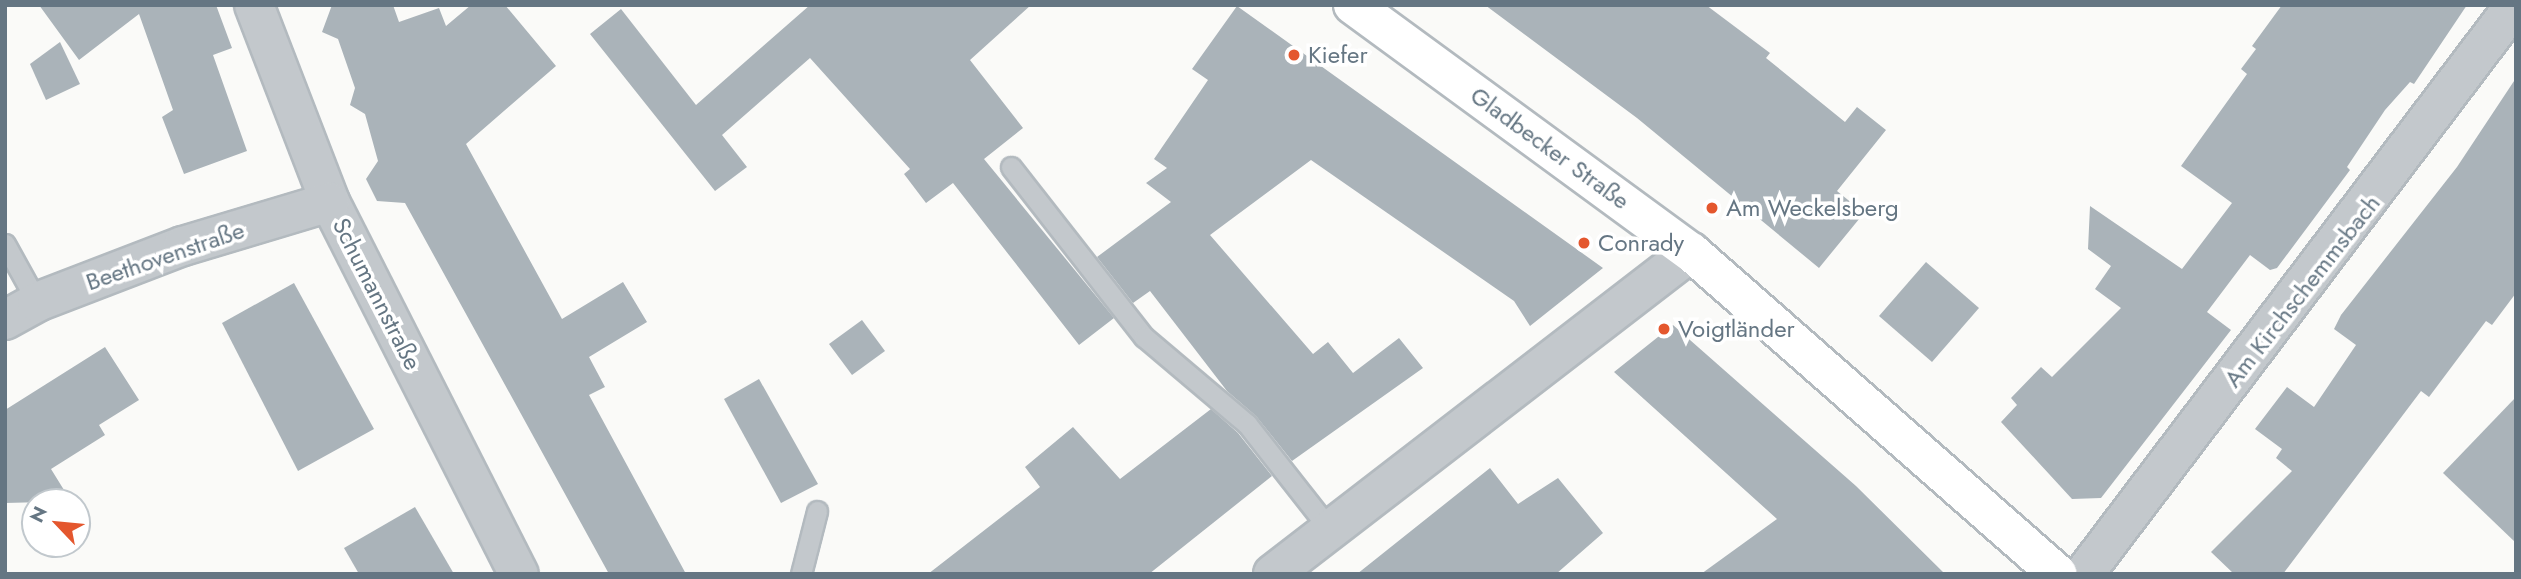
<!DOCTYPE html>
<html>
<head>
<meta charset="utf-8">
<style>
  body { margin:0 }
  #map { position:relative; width:2521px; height:579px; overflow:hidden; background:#fafaf8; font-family:Jost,sans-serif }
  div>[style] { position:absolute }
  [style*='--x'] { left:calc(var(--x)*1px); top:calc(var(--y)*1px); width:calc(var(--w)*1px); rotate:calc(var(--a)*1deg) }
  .building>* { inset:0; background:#aab3b9 }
  .roads { filter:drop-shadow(2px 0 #b3babf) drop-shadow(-2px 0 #b3babf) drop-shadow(0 2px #b3babf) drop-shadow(0 -2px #b3babf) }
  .service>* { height:19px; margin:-9.5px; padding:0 9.5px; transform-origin:9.5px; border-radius:9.5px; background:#c3c8cc }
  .minor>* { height:38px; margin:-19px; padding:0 19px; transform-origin:19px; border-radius:19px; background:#c3c8cc }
  .secondary>* { height:38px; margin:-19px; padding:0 19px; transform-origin:19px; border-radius:19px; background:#fff }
  .dots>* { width:19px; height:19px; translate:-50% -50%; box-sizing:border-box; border:4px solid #fff; border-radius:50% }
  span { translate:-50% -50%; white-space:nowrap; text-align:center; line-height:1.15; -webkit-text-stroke:7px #fff; paint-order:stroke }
  .poi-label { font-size:24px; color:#657683 }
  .left { translate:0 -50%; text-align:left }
  .street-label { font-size:24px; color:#657683 }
  .frame { position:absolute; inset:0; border:7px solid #657683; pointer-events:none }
  .north { position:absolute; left:21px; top:488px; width:70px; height:70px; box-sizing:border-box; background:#fff; border:2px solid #c1c8cd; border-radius:50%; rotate:296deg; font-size:19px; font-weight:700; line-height:28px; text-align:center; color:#657683 }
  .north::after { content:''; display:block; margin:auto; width:24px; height:32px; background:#e4572e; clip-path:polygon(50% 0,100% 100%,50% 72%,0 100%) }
</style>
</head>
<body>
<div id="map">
  <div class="building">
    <i style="clip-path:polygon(39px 5px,216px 5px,232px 48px,213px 55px,247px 151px,184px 174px,162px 117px,173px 110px,139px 14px,79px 60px)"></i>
    <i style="clip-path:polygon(332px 5px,393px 5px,399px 22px,439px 8px,446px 26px,471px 5px,505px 5px,556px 66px,466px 144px,562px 319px,623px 282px,647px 322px,589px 357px,605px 387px,589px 395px,686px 574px,609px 574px,405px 203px,377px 201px,366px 179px,378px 161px,365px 114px,350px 105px,355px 88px,338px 39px,322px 32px)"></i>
    <i style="clip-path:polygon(810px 5px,1031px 5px,970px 60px,1023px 128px,984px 159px,1114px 318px,1079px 345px,953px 183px,926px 203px,904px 174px,910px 169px,810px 58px,722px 135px,747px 167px,715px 191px,590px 34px,621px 9px,696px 105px)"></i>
    <i style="clip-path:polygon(1485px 5px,1706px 5px,1770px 53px,1766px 58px,1845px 122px,1857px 107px,1886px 130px,1837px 191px,1864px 213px,1819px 268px,1637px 118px)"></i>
    <i style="clip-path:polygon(2282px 5px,2467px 5px,2414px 84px,2410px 82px,2385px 110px,2347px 167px,2350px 170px,2277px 268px,2270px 270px,2250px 255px,2207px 312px,2231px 330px,2101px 498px,2072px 499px,2001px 422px,2017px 405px,2011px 398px,2041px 367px,2052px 377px,2121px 308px,2095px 289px,2111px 266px,2088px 249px,2090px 206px,2182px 269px,2232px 203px,2181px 166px,2247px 74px,2241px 69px,2256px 49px,2252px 46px)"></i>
    <i style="clip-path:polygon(1237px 6px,1603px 268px,1530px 326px,1514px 301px,1311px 160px,1210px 235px,1313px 354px,1328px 342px,1353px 373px,1399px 338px,1423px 368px,1292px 461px,1256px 416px,1227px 391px,1150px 291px,1133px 303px,1097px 257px,1171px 202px,1146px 183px,1167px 168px,1154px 159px,1208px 80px,1192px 69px)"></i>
    <i style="clip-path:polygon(60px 42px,80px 84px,46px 100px,30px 64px)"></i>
    <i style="clip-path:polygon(2516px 78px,2516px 293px,2492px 325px,2486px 321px,2429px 397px,2421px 391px,2283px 574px,2234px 574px,2211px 552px,2292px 471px,2276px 458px,2282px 449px,2255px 429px,2287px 387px,2314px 407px,2356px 345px,2334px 329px,2341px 315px,2457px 167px)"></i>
    <i style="clip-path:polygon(1926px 262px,1979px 308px,1932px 362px,1879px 316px)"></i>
    <i style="clip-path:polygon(294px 283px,374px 429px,298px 471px,222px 323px)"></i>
    <i style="clip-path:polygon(862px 320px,885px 351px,852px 375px,829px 344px)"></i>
    <i style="clip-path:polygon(1673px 325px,1856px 486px,1945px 574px,1701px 574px,1777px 519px,1614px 372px)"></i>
    <i style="clip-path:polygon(105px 347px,139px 400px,99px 425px,105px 435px,51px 469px,64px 490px,44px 502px,5px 503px,5px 410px)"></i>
    <i style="clip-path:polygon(759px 379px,818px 484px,781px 503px,724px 399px)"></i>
    <i style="clip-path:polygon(2516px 397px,2516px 543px,2443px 473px)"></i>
    <i style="clip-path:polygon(1211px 409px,1238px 433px,1272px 476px,1149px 574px,928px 574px,1040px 487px,1025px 467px,1073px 427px,1120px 479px)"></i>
    <i style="clip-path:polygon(1490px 468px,1518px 504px,1558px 478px,1603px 533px,1556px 574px,1357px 574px)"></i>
    <i style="clip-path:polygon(415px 507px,454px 574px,359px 574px,344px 548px)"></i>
  </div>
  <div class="roads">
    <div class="service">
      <i style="--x:1011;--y:167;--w:216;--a:52"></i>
      <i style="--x:1144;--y:337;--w:135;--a:40.2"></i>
      <i style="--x:1247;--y:424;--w:135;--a:51.9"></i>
      <i style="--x:5;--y:244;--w:66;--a:61.1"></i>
      <i style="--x:801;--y:574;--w:65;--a:-75.7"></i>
    </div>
    <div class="minor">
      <i style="--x:254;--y:5;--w:211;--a:68.9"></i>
      <i style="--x:330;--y:202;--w:417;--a:63.1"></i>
      <i style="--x:5;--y:320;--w:37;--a:-29"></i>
      <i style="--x:37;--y:302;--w:156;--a:-21"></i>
      <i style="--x:183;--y:246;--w:153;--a:-16.7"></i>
      <i style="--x:1273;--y:574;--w:528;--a:-37.61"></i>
      <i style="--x:2084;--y:574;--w:714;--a:-52.86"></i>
    </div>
    <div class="secondary">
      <i style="--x:1353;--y:5;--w:419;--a:36.2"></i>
      <i style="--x:1691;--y:252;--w:488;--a:41.3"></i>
    </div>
  </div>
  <div class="dots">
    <i style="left:1294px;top:55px;background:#e4572e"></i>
    <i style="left:1712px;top:208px;background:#e4572e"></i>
    <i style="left:1584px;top:243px;background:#e4572e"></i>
    <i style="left:1664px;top:329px;background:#e4572e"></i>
  </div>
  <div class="poi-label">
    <span class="left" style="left:1308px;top:55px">Kiefer</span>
    <span class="left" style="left:1726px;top:208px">Am Weckelsberg</span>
    <span class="left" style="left:1598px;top:243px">Conrady</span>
    <span class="left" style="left:1678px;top:329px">Voigtländer</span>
  </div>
  <div class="street-label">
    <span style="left:1550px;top:148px;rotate:36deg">Gladbecker Straße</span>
    <span style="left:165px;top:256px;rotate:-19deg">Beethovenstraße</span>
    <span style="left:2302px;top:291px;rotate:-52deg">Am Kirchschemmsbach</span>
    <span style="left:377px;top:294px;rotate:63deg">Schumannstraße</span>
  </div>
  <div class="frame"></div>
  <div class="north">N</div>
</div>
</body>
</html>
